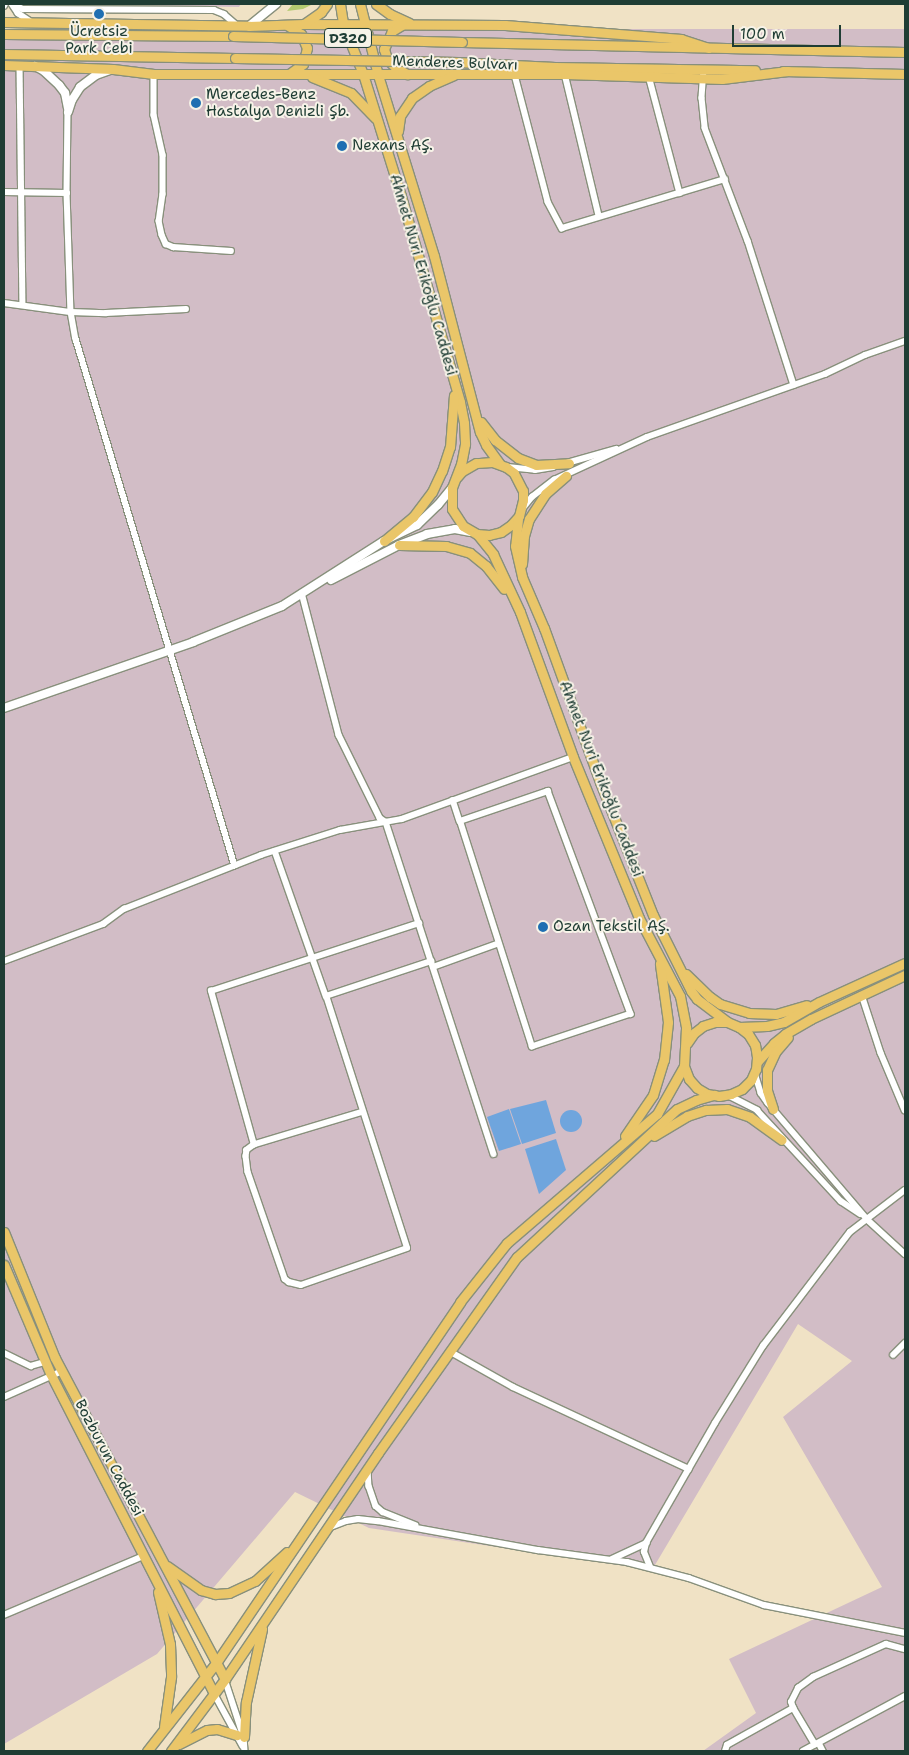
<!DOCTYPE html>
<html>
<head>
<meta charset="utf-8">
<style>
  body { margin:0 }
  #map { position:relative; width:909px; height:1755px; overflow:hidden; background:#f0e2c5; font-family:"Shantell Sans",sans-serif }
  div>[style] { position:absolute }
  [style*='--x'] { left:calc(var(--x)*1px); top:calc(var(--y)*1px); width:calc(var(--w)*1px); rotate:calc(var(--a)*1deg) }
  .industrial>* { inset:0; background:#d2bdc6 }
  .green>* { inset:0; background:#b3cb70 }
  .water>* { inset:0; background:#6fa5dd }
  .round { border-radius:50% }
  .roads { filter:drop-shadow(1px 0 #88907c) drop-shadow(-1px 0 #88907c) drop-shadow(0 1px #88907c) drop-shadow(0 -1px #88907c) }
  .minor>* { height:5.5px; margin:-2.75px; padding:0 2.75px; transform-origin:2.75px; border-radius:2.75px; background:#fff }
  .tertiary>* { height:8px; margin:-4px; padding:0 4px; transform-origin:4px; border-radius:4px; background:#fff }
  .primary>* { height:9px; margin:-4.5px; padding:0 4.5px; transform-origin:4.5px; border-radius:4.5px; background:#eac669 }
  .bridges { filter:drop-shadow(1px 0 #88907c) drop-shadow(-1px 0 #88907c) drop-shadow(0 1px #88907c) drop-shadow(0 -1px #88907c) }
  .primary-bridge>* { height:9px; margin:-4.5px; padding:0 4.5px; transform-origin:4.5px; border-radius:4.5px; background:#eac669 }
  .dots>* { width:14px; height:14px; translate:-50% -50%; box-sizing:border-box; border:2px solid #f7f3e8; border-radius:50% }
  span { translate:-50% -50%; white-space:nowrap; text-align:center; line-height:1.15; -webkit-text-stroke:4px #f7f3e8; paint-order:stroke }
  .shield-label span { padding:1px 4px; background:#f7f3e8; border:1px solid; border-radius:4px; -webkit-text-stroke-width:0 }
  .shield-label { font-size:14px; color:#1f3d34; font-weight:700 }
  .poi-label { font-size:15px; color:#1f3d34 }
  .left { translate:0 -50%; text-align:left }
  .street-label { font-size:15px; color:#1f3d34 }
  .frame { position:absolute; inset:0; border:5px solid #1f3d34; pointer-events:none }
  .scale { position:absolute; left:732px; top:25px; width:109px; height:22px; box-sizing:border-box; border:2px solid #1f3d34; border-top:0; padding-left:6px; font-size:15px; line-height:18px; white-space:nowrap; color:#1f3d34; -webkit-text-stroke:4px #f7f3e8; paint-order:stroke }
</style>
</head>
<body>
<div id="map">
  <div class="industrial">
    <i style="clip-path:polygon(23px 4px,241px 4px,239px 7px)"></i>
    <i style="clip-path:polygon(4px 29px,905px 29px,905px 1751px,703px 1751px,756px 1713px,729px 1659px,882px 1587px,783px 1417px,852px 1361px,798px 1324px,652px 1570px,369px 1528px,295px 1492px,157px 1654px,4px 1744px)"></i>
  </div>
  <div class="green">
    <i style="clip-path:polygon(293px 4px,313px 4px,303px 9px,287px 11px)"></i>
  </div>
  <div class="water">
    <i style="clip-path:polygon(546px 1100px,556px 1133px,522px 1144px,510px 1109px)"></i>
    <i style="clip-path:polygon(509px 1109px,521px 1144px,499px 1151px,487px 1117px)"></i>
    <i class="round" style="left:560px;top:1110px;width:22px;height:22px"></i>
    <i style="clip-path:polygon(556px 1139px,566px 1170px,539px 1194px,525px 1149px)"></i>
  </div>
  <div class="roads">
    <div class="minor">
      <i style="--x:12;--y:4;--w:11;--a:56"></i>
      <i style="--x:18;--y:13;--w:14;--a:34"></i>
      <i style="--x:13;--y:4;--w:11;--a:27"></i>
      <i style="--x:23;--y:9;--w:191;--a:0.3"></i>
      <i style="--x:214;--y:10;--w:11;--a:22"></i>
      <i style="--x:224;--y:14;--w:18;--a:41"></i>
      <i style="--x:4;--y:6;--w:2;--a:-63"></i>
      <i style="--x:20;--y:65;--w:240;--a:89.3"></i>
      <i style="--x:704;--y:69;--w:29;--a:94"></i>
      <i style="--x:702;--y:98;--w:30;--a:84"></i>
      <i style="--x:705;--y:128;--w:121;--a:69.2"></i>
      <i style="--x:748;--y:241;--w:151;--a:72.3"></i>
      <i style="--x:154;--y:74;--w:41;--a:90"></i>
      <i style="--x:154;--y:115;--w:41;--a:77.3"></i>
      <i style="--x:163;--y:155;--w:39;--a:90"></i>
      <i style="--x:163;--y:194;--w:27;--a:98"></i>
      <i style="--x:159;--y:221;--w:14;--a:78"></i>
      <i style="--x:162;--y:235;--w:10;--a:66"></i>
      <i style="--x:166;--y:244;--w:8;--a:23"></i>
      <i style="--x:173;--y:247;--w:58;--a:3.9"></i>
      <i style="--x:565;--y:74;--w:146;--a:76.5"></i>
      <i style="--x:515;--y:75;--w:131;--a:75.4"></i>
      <i style="--x:548;--y:202;--w:30;--a:62"></i>
      <i style="--x:562;--y:228;--w:170;--a:-16.7"></i>
      <i style="--x:649;--y:76;--w:121;--a:75.2"></i>
      <i style="--x:68;--y:112;--w:81;--a:90.7"></i>
      <i style="--x:67;--y:193;--w:119;--a:88.1"></i>
      <i style="--x:71;--y:312;--w:27;--a:80"></i>
      <i style="--x:76;--y:339;--w:550;--a:73.21"></i>
      <i style="--x:4;--y:192;--w:63;--a:0.9"></i>
      <i style="--x:4;--y:303;--w:68;--a:7.7"></i>
      <i style="--x:71;--y:312;--w:35;--a:2"></i>
      <i style="--x:106;--y:313;--w:80;--a:-2.9"></i>
      <i style="--x:567;--y:463;--w:51;--a:-15.9"></i>
      <i style="--x:508;--y:467;--w:27;--a:6"></i>
      <i style="--x:535;--y:470;--w:18;--a:-9"></i>
      <i style="--x:523;--y:508;--w:14;--a:-51"></i>
      <i style="--x:532;--y:497;--w:28;--a:-38"></i>
      <i style="--x:554;--y:480;--w:102;--a:-24.8"></i>
      <i style="--x:647;--y:437;--w:189;--a:-19.5"></i>
      <i style="--x:825;--y:374;--w:44;--a:-25.4"></i>
      <i style="--x:865;--y:355;--w:42;--a:-19.3"></i>
      <i style="--x:302;--y:593;--w:147;--a:75.4"></i>
      <i style="--x:339;--y:735;--w:93;--a:63.7"></i>
      <i style="--x:380;--y:818;--w:7;--a:34"></i>
      <i style="--x:386;--y:822;--w:349;--a:72"></i>
      <i style="--x:548;--y:791;--w:238;--a:69.6"></i>
      <i style="--x:631;--y:1014;--w:104;--a:161.6"></i>
      <i style="--x:532;--y:1047;--w:237;--a:-107.7"></i>
      <i style="--x:460;--y:821;--w:93;--a:-18.8"></i>
      <i style="--x:453;--y:800;--w:22;--a:72"></i>
      <i style="--x:275;--y:851;--w:154;--a:70.6"></i>
      <i style="--x:4;--y:961;--w:106;--a:-20.5"></i>
      <i style="--x:103;--y:924;--w:26;--a:-36"></i>
      <i style="--x:124;--y:909;--w:147;--a:-21.5"></i>
      <i style="--x:261;--y:855;--w:83;--a:-17.6"></i>
      <i style="--x:340;--y:830;--w:63;--a:-10.1"></i>
      <i style="--x:402;--y:819;--w:182;--a:-19.9"></i>
      <i style="--x:433;--y:967;--w:68;--a:-19.8"></i>
      <i style="--x:862;--y:995;--w:61;--a:71.9"></i>
      <i style="--x:881;--y:1053;--w:62;--a:67.2"></i>
      <i style="--x:755;--y:1073;--w:21;--a:73"></i>
      <i style="--x:761;--y:1093;--w:12;--a:55"></i>
      <i style="--x:768;--y:1103;--w:154;--a:49.5"></i>
      <i style="--x:868;--y:1220;--w:50;--a:42.6"></i>
      <i style="--x:728;--y:1095;--w:33;--a:27"></i>
      <i style="--x:757;--y:1110;--w:124;--a:47.3"></i>
      <i style="--x:841;--y:1201;--w:23;--a:34"></i>
      <i style="--x:363;--y:1112;--w:114;--a:163.2"></i>
      <i style="--x:254;--y:1145;--w:9;--a:144"></i>
      <i style="--x:247;--y:1150;--w:6;--a:99"></i>
      <i style="--x:246;--y:1156;--w:16;--a:83"></i>
      <i style="--x:248;--y:1172;--w:113;--a:70.9"></i>
      <i style="--x:285;--y:1279;--w:5;--a:37"></i>
      <i style="--x:289;--y:1282;--w:12;--a:14"></i>
      <i style="--x:301;--y:1285;--w:112;--a:-19.2"></i>
      <i style="--x:407;--y:1248;--w:265;--a:-107.8"></i>
      <i style="--x:326;--y:996;--w:111;--a:-18.4"></i>
      <i style="--x:254;--y:1145;--w:160;--a:-105.6"></i>
      <i style="--x:211;--y:991;--w:219;--a:-18.1"></i>
      <i style="--x:451;--y:1352;--w:71;--a:29.4"></i>
      <i style="--x:513;--y:1387;--w:194;--a:25"></i>
      <i style="--x:4;--y:1353;--w:30;--a:26"></i>
      <i style="--x:31;--y:1366;--w:15;--a:-16"></i>
      <i style="--x:893;--y:1355;--w:17;--a:-45"></i>
      <i style="--x:4;--y:1397;--w:64;--a:-24.1"></i>
      <i style="--x:368;--y:1469;--w:17;--a:87"></i>
      <i style="--x:369;--y:1486;--w:21;--a:71"></i>
      <i style="--x:376;--y:1506;--w:9;--a:41"></i>
      <i style="--x:383;--y:1512;--w:35;--a:22"></i>
      <i style="--x:328;--y:1528;--w:19;--a:-21"></i>
      <i style="--x:346;--y:1521;--w:12;--a:-9"></i>
      <i style="--x:358;--y:1519;--w:20;--a:6"></i>
      <i style="--x:378;--y:1521;--w:163;--a:10.3"></i>
      <i style="--x:538;--y:1550;--w:90;--a:7.7"></i>
      <i style="--x:627;--y:1562;--w:64;--a:14.5"></i>
      <i style="--x:689;--y:1578;--w:80;--a:19.8"></i>
      <i style="--x:764;--y:1605;--w:144;--a:11.2"></i>
      <i style="--x:612;--y:1559;--w:38;--a:-25"></i>
      <i style="--x:650;--y:1567;--w:16;--a:-112"></i>
      <i style="--x:644;--y:1552;--w:9;--a:-77"></i>
      <i style="--x:646;--y:1543;--w:138;--a:-60.1"></i>
      <i style="--x:715;--y:1423;--w:91;--a:-58.1"></i>
      <i style="--x:763;--y:1346;--w:143;--a:-52.7"></i>
      <i style="--x:850;--y:1232;--w:69;--a:-37.4"></i>
      <i style="--x:4;--y:1615;--w:152;--a:-22.9"></i>
      <i style="--x:225;--y:1679;--w:61;--a:71.9"></i>
      <i style="--x:244;--y:1737;--w:14;--a:86"></i>
      <i style="--x:214;--y:1693;--w:60;--a:61.3"></i>
      <i style="--x:819;--y:1743;--w:9;--a:63"></i>
      <i style="--x:815;--y:1745;--w:43;--a:-120.7"></i>
      <i style="--x:793;--y:1708;--w:6;--a:-108"></i>
      <i style="--x:791;--y:1702;--w:16;--a:-63"></i>
      <i style="--x:798;--y:1688;--w:19;--a:-36"></i>
      <i style="--x:813;--y:1677;--w:80;--a:-24.3"></i>
      <i style="--x:886;--y:1644;--w:20;--a:15"></i>
      <i style="--x:725;--y:1751;--w:6;--a:-72"></i>
      <i style="--x:727;--y:1745;--w:76;--a:-29.3"></i>
      <i style="--x:803;--y:1751;--w:116;--a:-28.3"></i>
    </div>
    <div class="tertiary">
      <i style="--x:249;--y:26;--w:35;--a:-39"></i>
      <i style="--x:35;--y:66;--w:10;--a:29"></i>
      <i style="--x:44;--y:71;--w:21;--a:43"></i>
      <i style="--x:59;--y:85;--w:10;--a:53"></i>
      <i style="--x:65;--y:93;--w:15;--a:79"></i>
      <i style="--x:68;--y:112;--w:13;--a:-72"></i>
      <i style="--x:72;--y:100;--w:15;--a:-58"></i>
      <i style="--x:80;--y:87;--w:20;--a:-37"></i>
      <i style="--x:96;--y:75;--w:15;--a:-20"></i>
      <i style="--x:331;--y:580;--w:76;--a:-27.2"></i>
      <i style="--x:399;--y:545;--w:30;--a:-21"></i>
      <i style="--x:427;--y:534;--w:28;--a:-10"></i>
      <i style="--x:455;--y:529;--w:16;--a:11"></i>
      <i style="--x:4;--y:708;--w:200;--a:-19.2"></i>
      <i style="--x:193;--y:642;--w:96;--a:-22"></i>
      <i style="--x:282;--y:606;--w:121;--a:-32.5"></i>
      <i style="--x:384;--y:541;--w:37;--a:-26"></i>
      <i style="--x:417;--y:525;--w:29;--a:-44"></i>
      <i style="--x:438;--y:505;--w:22;--a:-51"></i>
    </div>
    <div class="primary">
      <i style="--x:340;--y:4;--w:20;--a:81"></i>
      <i style="--x:343;--y:24;--w:54;--a:68.2"></i>
      <i style="--x:363;--y:74;--w:128;--a:72.7"></i>
      <i style="--x:401;--y:196;--w:214;--a:74"></i>
      <i style="--x:460;--y:402;--w:21;--a:79"></i>
      <i style="--x:464;--y:423;--w:21;--a:87"></i>
      <i style="--x:465;--y:444;--w:20;--a:101"></i>
      <i style="--x:461;--y:464;--w:26;--a:111"></i>
      <i style="--x:452;--y:488;--w:21;--a:90"></i>
      <i style="--x:452;--y:509;--w:20;--a:57"></i>
      <i style="--x:463;--y:526;--w:16;--a:30"></i>
      <i style="--x:477;--y:534;--w:12;--a:5"></i>
      <i style="--x:489;--y:535;--w:12;--a:-14"></i>
      <i style="--x:501;--y:532;--w:12;--a:-35"></i>
      <i style="--x:511;--y:525;--w:12;--a:-48"></i>
      <i style="--x:519;--y:516;--w:16;--a:-76"></i>
      <i style="--x:523;--y:500;--w:9;--a:-90"></i>
      <i style="--x:523;--y:491;--w:20;--a:-117"></i>
      <i style="--x:514;--y:473;--w:10;--a:-143"></i>
      <i style="--x:506;--y:467;--w:15;--a:-160"></i>
      <i style="--x:492;--y:462;--w:16;--a:176"></i>
      <i style="--x:476;--y:463;--w:16;--a:150"></i>
      <i style="--x:462;--y:471;--w:8;--a:130"></i>
      <i style="--x:360;--y:4;--w:73;--a:75.8"></i>
      <i style="--x:378;--y:75;--w:189;--a:72.8"></i>
      <i style="--x:434;--y:256;--w:182;--a:75.4"></i>
      <i style="--x:480;--y:432;--w:14;--a:65"></i>
      <i style="--x:486;--y:445;--w:24;--a:54"></i>
      <i style="--x:376;--y:4;--w:17;--a:36"></i>
      <i style="--x:390;--y:14;--w:21;--a:25"></i>
      <i style="--x:4;--y:22;--w:245;--a:0.9"></i>
      <i style="--x:249;--y:26;--w:55;--a:-2.1"></i>
      <i style="--x:304;--y:24;--w:201;--a:0.3"></i>
      <i style="--x:505;--y:25;--w:177;--a:4.5"></i>
      <i style="--x:681;--y:39;--w:29;--a:18"></i>
      <i style="--x:304;--y:24;--w:21;--a:-35"></i>
      <i style="--x:321;--y:12;--w:10;--a:-53"></i>
      <i style="--x:287;--y:25;--w:17;--a:33"></i>
      <i style="--x:301;--y:34;--w:15;--a:67"></i>
      <i style="--x:307;--y:48;--w:16;--a:104"></i>
      <i style="--x:303;--y:64;--w:17;--a:144"></i>
      <i style="--x:402;--y:25;--w:12;--a:149"></i>
      <i style="--x:392;--y:31;--w:20;--a:114"></i>
      <i style="--x:384;--y:49;--w:10;--a:73"></i>
      <i style="--x:387;--y:59;--w:13;--a:45"></i>
      <i style="--x:396;--y:68;--w:13;--a:29"></i>
      <i style="--x:4;--y:34;--w:229;--a:0.5"></i>
      <i style="--x:462;--y:42;--w:443;--a:1.3"></i>
      <i style="--x:4;--y:54;--w:231;--a:1"></i>
      <i style="--x:458;--y:62;--w:97;--a:3"></i>
      <i style="--x:555;--y:67;--w:200;--a:0.9"></i>
      <i style="--x:4;--y:65;--w:109;--a:2.1"></i>
      <i style="--x:113;--y:69;--w:41;--a:7"></i>
      <i style="--x:154;--y:74;--w:411;--a:0"></i>
      <i style="--x:565;--y:74;--w:157;--a:1.8"></i>
      <i style="--x:722;--y:79;--w:66;--a:-6.9"></i>
      <i style="--x:783;--y:71;--w:122;--a:1.4"></i>
      <i style="--x:312;--y:77;--w:42;--a:22.3"></i>
      <i style="--x:351;--y:93;--w:35;--a:46"></i>
      <i style="--x:398;--y:131;--w:15;--a:-82"></i>
      <i style="--x:400;--y:116;--w:22;--a:-56"></i>
      <i style="--x:412;--y:98;--w:21;--a:-35"></i>
      <i style="--x:429;--y:86;--w:27;--a:-24"></i>
      <i style="--x:481;--y:422;--w:23;--a:52"></i>
      <i style="--x:495;--y:440;--w:29;--a:38"></i>
      <i style="--x:518;--y:458;--w:19;--a:21"></i>
      <i style="--x:536;--y:465;--w:33;--a:-3"></i>
      <i style="--x:518;--y:519;--w:27;--a:96"></i>
      <i style="--x:515;--y:546;--w:32;--a:77"></i>
      <i style="--x:522;--y:577;--w:56;--a:66.7"></i>
      <i style="--x:544;--y:628;--w:164;--a:70"></i>
      <i style="--x:600;--y:782;--w:143;--a:68.3"></i>
      <i style="--x:653;--y:915;--w:85;--a:63.4"></i>
      <i style="--x:691;--y:991;--w:10;--a:53"></i>
      <i style="--x:697;--y:999;--w:38;--a:37"></i>
      <i style="--x:477;--y:534;--w:26;--a:51"></i>
      <i style="--x:493;--y:554;--w:64;--a:65"></i>
      <i style="--x:520;--y:612;--w:154;--a:69.9"></i>
      <i style="--x:573;--y:757;--w:174;--a:67.7"></i>
      <i style="--x:639;--y:918;--w:88;--a:62.3"></i>
      <i style="--x:680;--y:996;--w:33;--a:79"></i>
      <i style="--x:686;--y:1028;--w:38;--a:93"></i>
      <i style="--x:684;--y:1066;--w:14;--a:69"></i>
      <i style="--x:689;--y:1079;--w:12;--a:48"></i>
      <i style="--x:697;--y:1088;--w:12;--a:31"></i>
      <i style="--x:707;--y:1094;--w:12;--a:9"></i>
      <i style="--x:719;--y:1096;--w:12;--a:-9"></i>
      <i style="--x:731;--y:1094;--w:12;--a:-24"></i>
      <i style="--x:742;--y:1089;--w:13;--a:-45"></i>
      <i style="--x:751;--y:1080;--w:12;--a:-66"></i>
      <i style="--x:756;--y:1069;--w:12;--a:-85"></i>
      <i style="--x:757;--y:1057;--w:12;--a:-99"></i>
      <i style="--x:755;--y:1045;--w:13;--a:-122"></i>
      <i style="--x:748;--y:1034;--w:11;--a:-142"></i>
      <i style="--x:739;--y:1027;--w:13;--a:-157"></i>
      <i style="--x:727;--y:1022;--w:12;--a:180"></i>
      <i style="--x:715;--y:1022;--w:13;--a:162"></i>
      <i style="--x:703;--y:1026;--w:11;--a:142"></i>
      <i style="--x:694;--y:1033;--w:12;--a:125"></i>
      <i style="--x:384;--y:541;--w:38;--a:-40"></i>
      <i style="--x:413;--y:517;--w:31;--a:-53"></i>
      <i style="--x:432;--y:492;--w:23;--a:-65"></i>
      <i style="--x:442;--y:471;--w:25;--a:-72"></i>
      <i style="--x:450;--y:447;--w:52;--a:-85.6"></i>
      <i style="--x:399;--y:545;--w:47;--a:1.2"></i>
      <i style="--x:446;--y:546;--w:25;--a:16"></i>
      <i style="--x:470;--y:553;--w:21;--a:39"></i>
      <i style="--x:486;--y:566;--w:29;--a:52"></i>
      <i style="--x:522;--y:564;--w:28;--a:-86"></i>
      <i style="--x:524;--y:536;--w:18;--a:-74"></i>
      <i style="--x:529;--y:519;--w:30;--a:-57"></i>
      <i style="--x:545;--y:494;--w:28;--a:-41"></i>
      <i style="--x:686;--y:974;--w:33;--a:44"></i>
      <i style="--x:710;--y:997;--w:12;--a:35"></i>
      <i style="--x:720;--y:1004;--w:30;--a:17"></i>
      <i style="--x:749;--y:1013;--w:27;--a:2"></i>
      <i style="--x:776;--y:1014;--w:32;--a:-16"></i>
      <i style="--x:739;--y:1027;--w:28;--a:-2"></i>
      <i style="--x:767;--y:1026;--w:17;--a:-13"></i>
      <i style="--x:784;--y:1022;--w:40;--a:-29.7"></i>
      <i style="--x:819;--y:1002;--w:94;--a:-24.4"></i>
      <i style="--x:757;--y:1062;--w:25;--a:-48"></i>
      <i style="--x:774;--y:1043;--w:14;--a:-39"></i>
      <i style="--x:785;--y:1034;--w:30;--a:-30"></i>
      <i style="--x:811;--y:1019;--w:104;--a:-25.1"></i>
      <i style="--x:773;--y:1109;--w:20;--a:-108"></i>
      <i style="--x:767;--y:1090;--w:20;--a:-90"></i>
      <i style="--x:767;--y:1070;--w:21;--a:-65"></i>
      <i style="--x:776;--y:1051;--w:18;--a:-49"></i>
      <i style="--x:625;--y:1136;--w:50;--a:-55.7"></i>
      <i style="--x:653;--y:1095;--w:37;--a:-73"></i>
      <i style="--x:664;--y:1060;--w:38;--a:-84"></i>
      <i style="--x:668;--y:1022;--w:59;--a:-97.9"></i>
      <i style="--x:654;--y:1136;--w:39;--a:-31"></i>
      <i style="--x:687;--y:1116;--w:20;--a:-18"></i>
      <i style="--x:706;--y:1110;--w:21;--a:-3"></i>
      <i style="--x:727;--y:1109;--w:24;--a:19"></i>
      <i style="--x:750;--y:1117;--w:39;--a:36"></i>
      <i style="--x:4;--y:1232;--w:136;--a:68"></i>
      <i style="--x:55;--y:1358;--w:363;--a:62.1"></i>
      <i style="--x:4;--y:1265;--w:117;--a:66.9"></i>
      <i style="--x:50;--y:1373;--w:360;--a:62.9"></i>
      <i style="--x:167;--y:1566;--w:42;--a:35.2"></i>
      <i style="--x:201;--y:1590;--w:15;--a:16"></i>
      <i style="--x:215;--y:1594;--w:14;--a:-4"></i>
      <i style="--x:229;--y:1593;--w:29;--a:-25"></i>
      <i style="--x:255;--y:1581;--w:43;--a:-42.2"></i>
      <i style="--x:158;--y:1592;--w:53;--a:77"></i>
      <i style="--x:170;--y:1644;--w:33;--a:88"></i>
      <i style="--x:171;--y:1677;--w:50;--a:98"></i>
      <i style="--x:244;--y:1737;--w:35;--a:-87"></i>
      <i style="--x:246;--y:1702;--w:75;--a:-77.6"></i>
      <i style="--x:179;--y:1744;--w:31;--a:-27"></i>
      <i style="--x:207;--y:1730;--w:10;--a:-6"></i>
      <i style="--x:217;--y:1729;--w:21;--a:17"></i>
      <i style="--x:147;--y:1751;--w:112;--a:-51.9"></i>
      <i style="--x:216;--y:1663;--w:436;--a:-55.9"></i>
      <i style="--x:460;--y:1302;--w:75;--a:-51.5"></i>
      <i style="--x:507;--y:1243;--w:198;--a:-40.7"></i>
      <i style="--x:657;--y:1114;--w:55;--a:-60.6"></i>
      <i style="--x:171;--y:1751;--w:90;--a:-53.1"></i>
      <i style="--x:225;--y:1679;--w:273;--a:-55.9"></i>
      <i style="--x:378;--y:1453;--w:240;--a:-54.7"></i>
      <i style="--x:517;--y:1257;--w:218;--a:-42.8"></i>
      <i style="--x:677;--y:1109;--w:21;--a:-25"></i>
      <i style="--x:696;--y:1100;--w:19;--a:-16"></i>
    </div>
  </div>
  <div class="bridges">
    <div class="primary-bridge">
      <i style="--x:233;--y:36;--w:229;--a:1.5"></i>
      <i style="--x:235;--y:58;--w:223;--a:1"></i>
    </div>
  </div>
  <div class="dots">
    <i style="left:99px;top:14px;background:#1f6fb2"></i>
    <i style="left:196px;top:103px;background:#1f6fb2"></i>
    <i style="left:342px;top:146px;background:#1f6fb2"></i>
    <i style="left:543px;top:927px;background:#1f6fb2"></i>
  </div>
  <div class="shield-label">
    <span style="left:348px;top:38px">D320</span>
  </div>
  <div class="poi-label">
    <span style="left:99px;top:40px">Ücretsiz<br>Park Cebi</span>
    <span class="left" style="left:206px;top:103px">Mercedes-Benz<br>Hastalya Denizli Şb.</span>
    <span class="left" style="left:352px;top:146px">Nexans AŞ.</span>
    <span class="left" style="left:553px;top:927px">Ozan Tekstil AŞ.</span>
  </div>
  <div class="street-label">
    <span style="left:455px;top:63px;rotate:2deg">Menderes Bulvarı</span>
    <span style="left:423px;top:275px;rotate:74deg">Ahmet Nuri Erikoğlu Caddesi</span>
    <span style="left:601px;top:779px;rotate:69deg">Ahmet Nuri Erikoğlu Caddesi</span>
    <span style="left:109px;top:1458px;rotate:62deg">Bozburun Caddesi</span>
  </div>
  <div class="frame"></div>
  <div class="scale">100 m</div>
</div>
</body>
</html>
